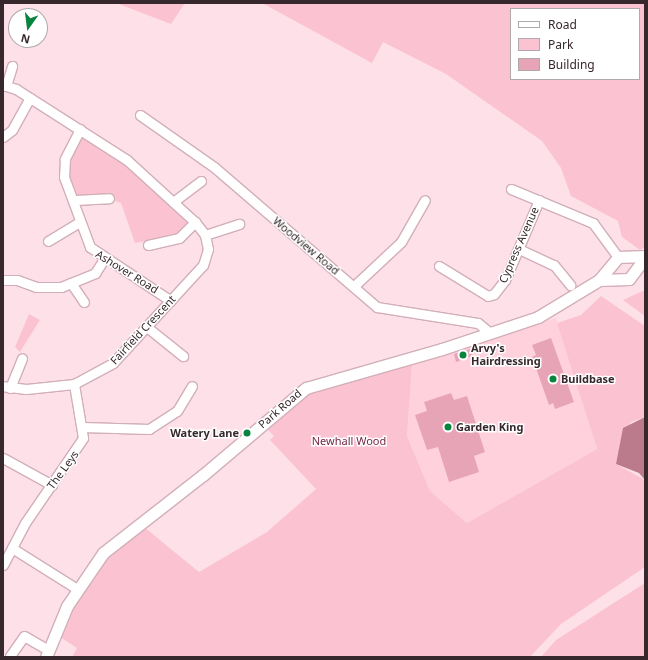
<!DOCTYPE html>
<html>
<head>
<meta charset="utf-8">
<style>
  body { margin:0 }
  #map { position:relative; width:648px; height:660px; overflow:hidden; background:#fee0e8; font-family:"Noto Sans",sans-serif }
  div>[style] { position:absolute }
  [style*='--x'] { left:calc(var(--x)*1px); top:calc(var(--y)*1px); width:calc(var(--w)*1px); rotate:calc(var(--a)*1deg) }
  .built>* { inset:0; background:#ffd1dd }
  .green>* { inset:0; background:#fbc3d2 }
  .water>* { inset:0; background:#bb7b8d }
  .building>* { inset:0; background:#e8a4b7 }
  .roads { filter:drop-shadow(1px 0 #d2afb8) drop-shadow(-1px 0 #d2afb8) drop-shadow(0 1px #d2afb8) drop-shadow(0 -1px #d2afb8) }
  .minor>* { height:9px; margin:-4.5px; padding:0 4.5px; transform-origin:4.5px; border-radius:4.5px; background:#fff }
  .major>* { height:11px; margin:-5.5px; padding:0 5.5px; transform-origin:5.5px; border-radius:5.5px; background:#fff }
  .dots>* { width:11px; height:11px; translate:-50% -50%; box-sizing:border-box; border:2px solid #fff; border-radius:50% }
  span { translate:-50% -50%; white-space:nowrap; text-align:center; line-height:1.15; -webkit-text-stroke:3px #fff; paint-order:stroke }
  .street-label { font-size:11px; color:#36282c }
  .poi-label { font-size:11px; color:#36282c; font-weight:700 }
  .left { translate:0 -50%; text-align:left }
  .right { translate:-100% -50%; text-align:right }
  .park-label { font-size:11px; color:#752744 }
  .frame { position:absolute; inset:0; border:4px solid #36282c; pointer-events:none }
  .legend { position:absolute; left:510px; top:8px; width:130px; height:72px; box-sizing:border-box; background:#fff; border:1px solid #afa9ab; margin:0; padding:5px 7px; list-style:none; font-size:12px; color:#36282c }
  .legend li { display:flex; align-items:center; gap:8px; height:20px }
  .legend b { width:20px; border:1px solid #afa9ab }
  .north { position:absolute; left:8px; top:8px; width:40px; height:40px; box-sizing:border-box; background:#fff; border:1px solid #afa9ab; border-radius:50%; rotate:194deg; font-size:11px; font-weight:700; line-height:16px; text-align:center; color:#36282c }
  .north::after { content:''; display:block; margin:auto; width:14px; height:18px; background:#08843e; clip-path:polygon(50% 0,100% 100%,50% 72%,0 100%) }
</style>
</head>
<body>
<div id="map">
  <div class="built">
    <i style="clip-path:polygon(556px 318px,597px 449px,467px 523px,430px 491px,407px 436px,412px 364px)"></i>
  </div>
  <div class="green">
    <i style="clip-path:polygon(116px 3px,185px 3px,171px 24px)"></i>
    <i style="clip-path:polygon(evenodd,262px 3px,645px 3px,645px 247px,640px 250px,622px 237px,618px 221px,571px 196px,561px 168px,542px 141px,446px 74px,383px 42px,372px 63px,262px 3px,511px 9px,639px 9px,639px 79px,511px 79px,511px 9px)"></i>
    <i style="clip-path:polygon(85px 136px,120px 159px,192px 224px,182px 234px,135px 243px,121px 203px,113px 200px,112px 193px,75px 196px,67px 180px,68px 161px,79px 139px)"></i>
    <i style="clip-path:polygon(645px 290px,645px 316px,623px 300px)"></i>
    <i style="clip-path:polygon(601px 296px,645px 326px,645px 417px,631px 422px,616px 464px,645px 480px,645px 567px,561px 624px,530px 657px,72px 657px,77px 648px,60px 637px,81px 594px,108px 557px,144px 527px,199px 572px,267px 532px,316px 489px,270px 440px,274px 436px,268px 430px,303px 398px,319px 389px,412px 364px,407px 436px,430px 491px,467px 523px,597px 449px,557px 323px,581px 315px)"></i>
    <i style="clip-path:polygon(29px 314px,40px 320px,20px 352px,15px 347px)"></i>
    <i style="clip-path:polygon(645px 583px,645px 657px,541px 657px,556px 640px)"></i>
  </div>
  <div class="water">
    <i style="clip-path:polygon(645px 417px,645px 480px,639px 473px,616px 464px,623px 428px)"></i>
  </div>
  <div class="building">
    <i style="clip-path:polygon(551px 338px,574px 402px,555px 409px,553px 403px,549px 405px,532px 357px,536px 355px,532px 345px)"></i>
    <i style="clip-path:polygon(470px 349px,472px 356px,456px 362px,454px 354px)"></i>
    <i style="clip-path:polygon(451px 393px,454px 400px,467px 396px,485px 452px,474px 456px,479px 472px,449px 482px,438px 447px,427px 450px,415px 415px,427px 411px,424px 402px)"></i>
  </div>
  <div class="roads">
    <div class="minor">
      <i style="--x:3;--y:85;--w:14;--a:17"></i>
      <i style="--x:16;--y:89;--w:132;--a:32.6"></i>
      <i style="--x:127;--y:160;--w:92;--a:42.4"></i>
      <i style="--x:195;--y:222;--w:16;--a:52"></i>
      <i style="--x:205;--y:235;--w:14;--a:78"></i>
      <i style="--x:208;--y:249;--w:17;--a:107"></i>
      <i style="--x:203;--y:265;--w:133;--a:132.6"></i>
      <i style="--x:113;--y:363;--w:44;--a:151.7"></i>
      <i style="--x:74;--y:384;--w:48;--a:174.1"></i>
      <i style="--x:26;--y:389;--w:23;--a:-173"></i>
      <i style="--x:6;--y:86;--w:21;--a:-73"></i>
      <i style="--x:140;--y:115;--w:90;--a:35.1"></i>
      <i style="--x:214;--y:167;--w:215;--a:40.7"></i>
      <i style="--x:377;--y:307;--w:102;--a:9"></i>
      <i style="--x:478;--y:323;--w:16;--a:40"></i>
      <i style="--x:80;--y:129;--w:34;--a:117"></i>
      <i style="--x:65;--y:159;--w:18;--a:93"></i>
      <i style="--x:64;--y:177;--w:75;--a:69.6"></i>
      <i style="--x:90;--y:247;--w:97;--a:33.7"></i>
      <i style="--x:3;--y:137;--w:11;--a:-38"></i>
      <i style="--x:12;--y:130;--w:37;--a:-61"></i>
      <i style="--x:511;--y:189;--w:89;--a:22.5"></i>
      <i style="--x:593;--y:223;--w:42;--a:53.7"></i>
      <i style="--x:75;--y:200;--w:34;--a:-3"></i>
      <i style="--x:173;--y:202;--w:35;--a:-37"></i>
      <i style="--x:205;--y:235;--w:36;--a:-18"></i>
      <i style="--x:48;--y:241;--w:37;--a:-31"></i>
      <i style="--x:148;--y:245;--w:32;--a:-13"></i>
      <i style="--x:179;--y:238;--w:23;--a:-45"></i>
      <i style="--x:519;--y:249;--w:38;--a:25"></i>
      <i style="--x:554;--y:265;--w:26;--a:51"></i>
      <i style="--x:439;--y:266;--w:57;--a:31.5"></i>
      <i style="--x:488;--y:296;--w:6;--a:-18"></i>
      <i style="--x:494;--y:294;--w:18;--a:-52"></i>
      <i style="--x:505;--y:280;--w:87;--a:-67"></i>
      <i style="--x:3;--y:280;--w:14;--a:0"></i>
      <i style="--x:17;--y:280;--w:20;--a:20"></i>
      <i style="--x:36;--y:287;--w:25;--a:0"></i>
      <i style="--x:61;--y:287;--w:37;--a:-22"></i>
      <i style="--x:95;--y:273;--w:17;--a:-57"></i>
      <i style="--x:71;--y:283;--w:23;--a:56"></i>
      <i style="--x:354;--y:286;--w:64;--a:-43.1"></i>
      <i style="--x:401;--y:242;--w:48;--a:-60.3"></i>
      <i style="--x:148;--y:328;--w:45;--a:38.7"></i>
      <i style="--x:10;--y:388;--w:32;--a:-68"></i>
      <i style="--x:82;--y:427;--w:67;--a:1.7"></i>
      <i style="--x:149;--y:429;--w:33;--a:-33"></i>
      <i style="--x:177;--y:411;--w:29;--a:-59"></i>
      <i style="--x:3;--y:458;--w:56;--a:28.9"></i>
      <i style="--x:12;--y:548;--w:77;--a:32.2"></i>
      <i style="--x:3;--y:565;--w:47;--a:-62.4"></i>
      <i style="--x:25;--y:523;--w:103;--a:-55.7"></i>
      <i style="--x:83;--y:438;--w:55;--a:-99.5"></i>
      <i style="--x:10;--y:656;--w:24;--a:-55"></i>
      <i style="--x:24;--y:636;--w:28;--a:30"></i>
    </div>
    <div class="major">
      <i style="--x:599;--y:280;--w:30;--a:-2"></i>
      <i style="--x:629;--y:279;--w:26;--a:-53"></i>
      <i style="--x:46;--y:657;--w:55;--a:-67.6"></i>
      <i style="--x:67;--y:606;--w:64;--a:-55.8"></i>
      <i style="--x:103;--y:553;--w:127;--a:-38"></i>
      <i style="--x:203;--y:475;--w:135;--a:-40.2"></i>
      <i style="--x:306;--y:388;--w:141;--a:-16"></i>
      <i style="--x:442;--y:349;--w:101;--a:-18.4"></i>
      <i style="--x:538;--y:317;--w:71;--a:-31.2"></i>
      <i style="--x:599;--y:280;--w:30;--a:-50"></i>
      <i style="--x:618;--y:257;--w:27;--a:-2"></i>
    </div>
  </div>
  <div class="dots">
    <i style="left:463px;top:355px;background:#08843e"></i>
    <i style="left:553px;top:379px;background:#08843e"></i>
    <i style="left:448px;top:427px;background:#08843e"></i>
    <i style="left:247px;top:433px;background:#08843e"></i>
  </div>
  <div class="street-label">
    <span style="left:519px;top:245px;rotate:-66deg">Cypress Avenue</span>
    <span style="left:306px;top:246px;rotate:40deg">Woodview Road</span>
    <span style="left:127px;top:272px;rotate:32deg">Ashover Road</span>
    <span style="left:143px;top:330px;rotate:-47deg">Fairfield Crescent</span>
    <span style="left:280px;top:409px;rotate:-41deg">Park Road</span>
    <span style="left:63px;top:470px;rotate:-54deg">The Leys</span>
  </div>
  <div class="poi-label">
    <span class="left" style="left:471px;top:355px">Arvy's<br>Hairdressing</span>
    <span class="left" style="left:561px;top:379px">Buildbase</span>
    <span class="left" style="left:456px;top:427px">Garden King</span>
    <span class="right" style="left:239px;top:433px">Watery Lane</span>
  </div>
  <div class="park-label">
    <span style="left:349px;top:441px">Newhall Wood</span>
  </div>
  <div class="frame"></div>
  <ul class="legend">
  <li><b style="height:5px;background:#fff"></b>Road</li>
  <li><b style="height:11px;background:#fbc3d2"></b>Park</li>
  <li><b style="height:11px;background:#e8a4b7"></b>Building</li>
  </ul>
  <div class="north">N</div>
</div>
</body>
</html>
